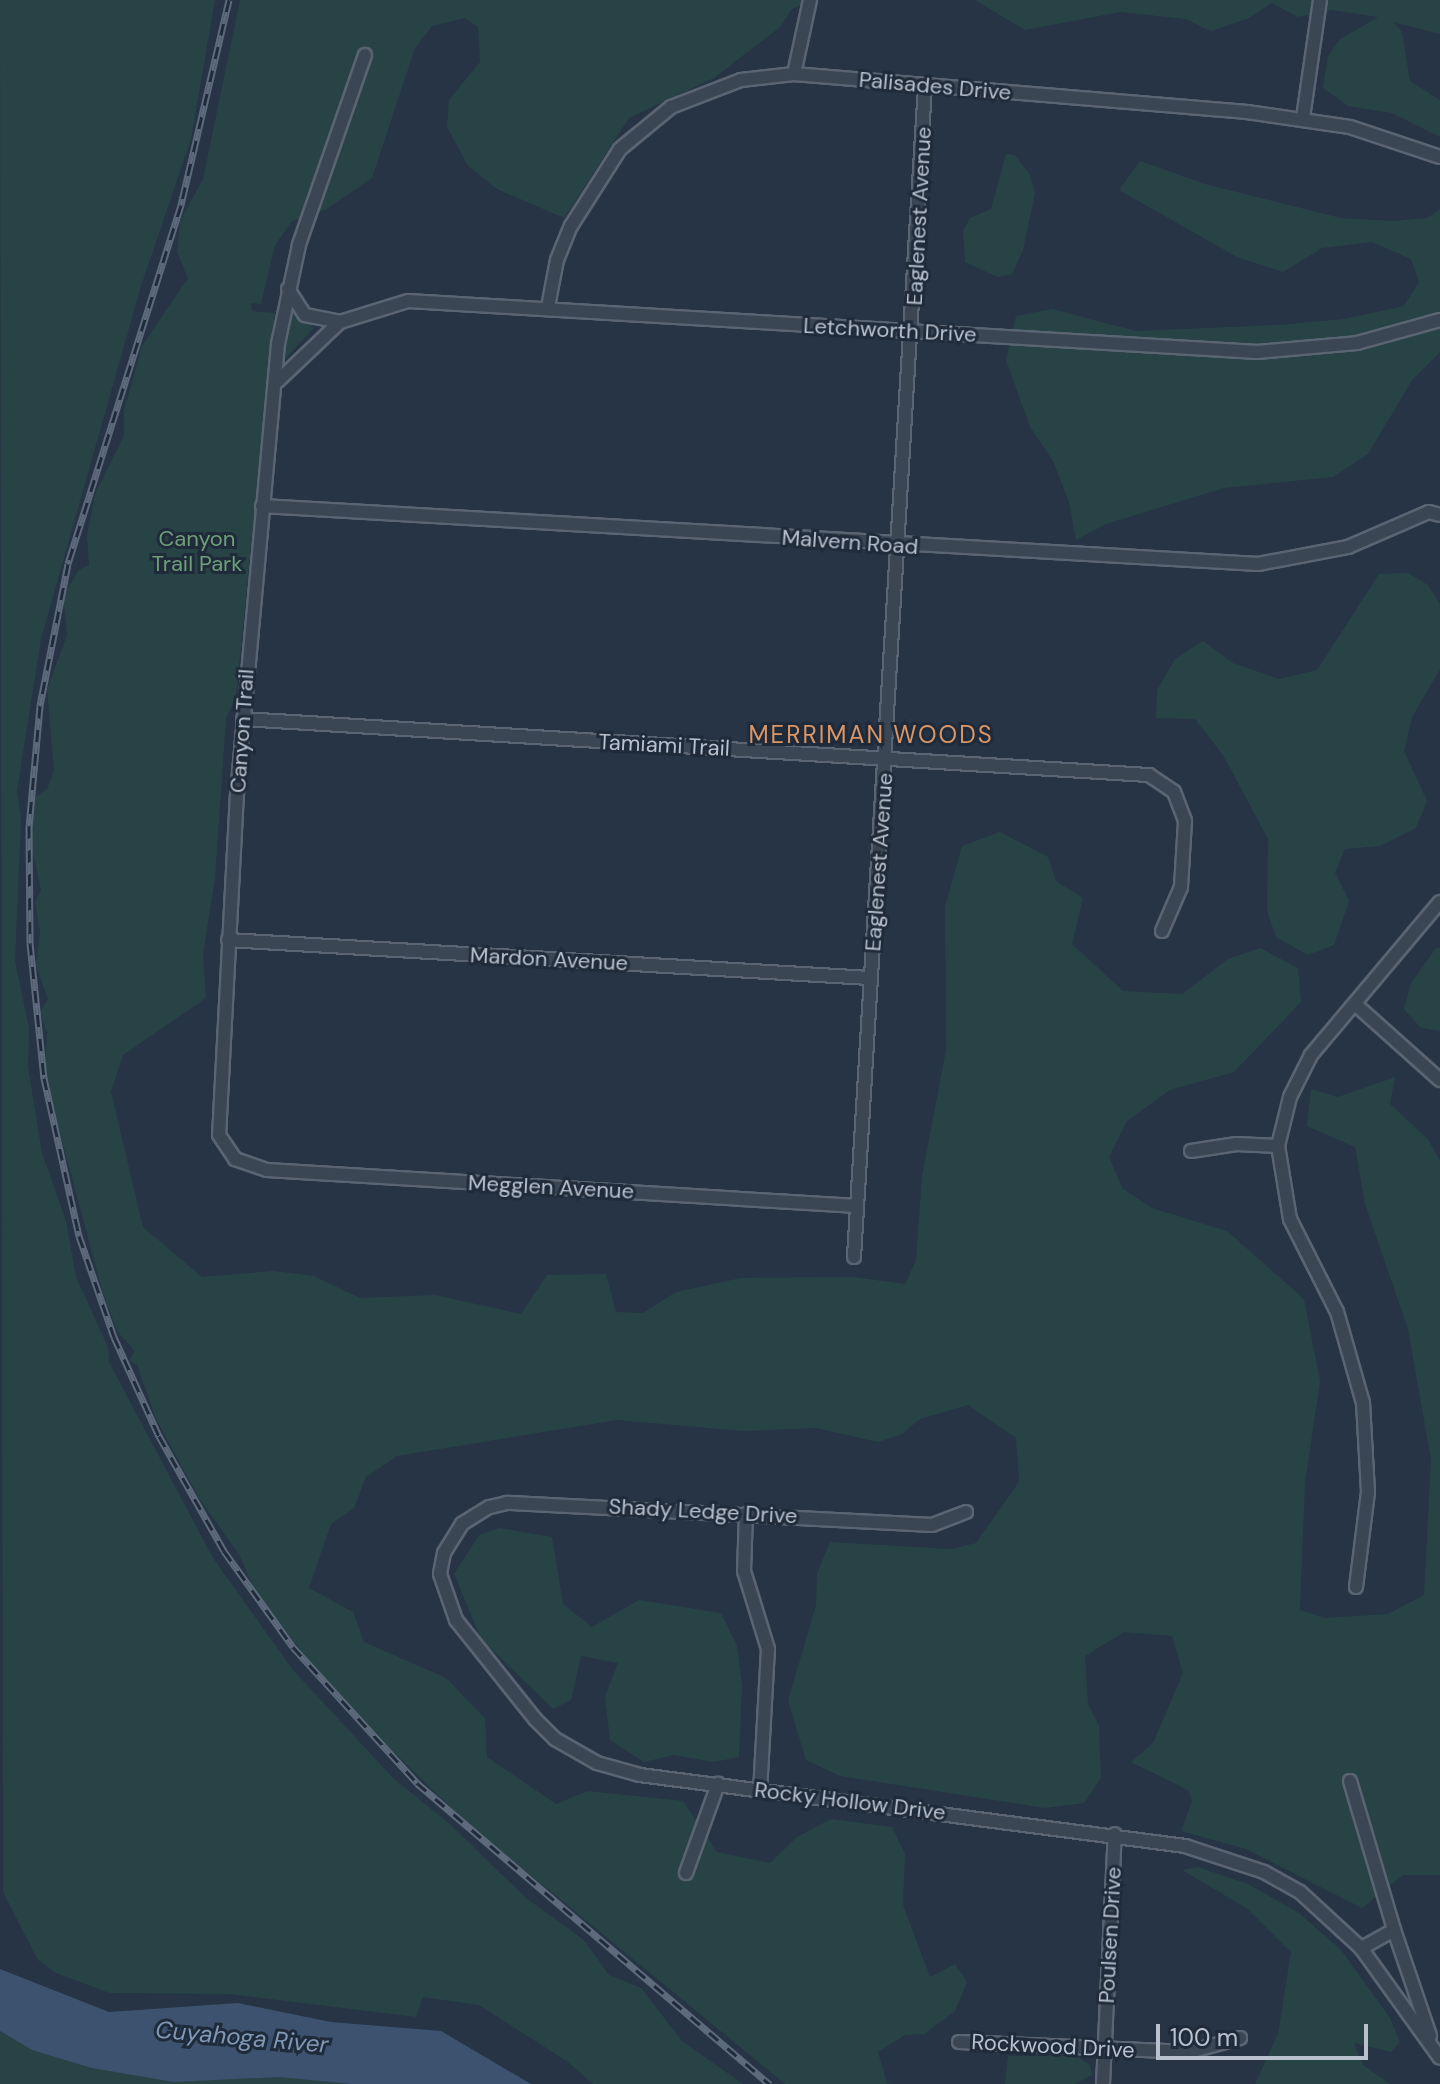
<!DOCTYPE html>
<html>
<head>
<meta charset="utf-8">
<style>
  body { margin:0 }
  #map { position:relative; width:1440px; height:2084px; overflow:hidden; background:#263445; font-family:"DM Sans",sans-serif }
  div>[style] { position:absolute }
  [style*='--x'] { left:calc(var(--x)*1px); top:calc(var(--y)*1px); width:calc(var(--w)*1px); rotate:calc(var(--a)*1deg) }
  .green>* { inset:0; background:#284346 }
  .water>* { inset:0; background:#3c526e }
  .roads { filter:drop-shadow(2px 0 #5a6472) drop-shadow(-2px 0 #5a6472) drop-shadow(0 2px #5a6472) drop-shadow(0 -2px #5a6472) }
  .minor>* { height:12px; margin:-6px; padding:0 6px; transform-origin:6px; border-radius:6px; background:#3b4654 }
  .rail>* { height:7px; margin-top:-3.5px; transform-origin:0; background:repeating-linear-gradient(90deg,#1f2b3a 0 12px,#5d6a7b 0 24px); box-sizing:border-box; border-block:2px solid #5d6a7b }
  span { translate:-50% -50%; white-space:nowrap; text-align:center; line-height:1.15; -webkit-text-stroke:6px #1f2b3a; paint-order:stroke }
  .street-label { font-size:22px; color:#b9c1ce }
  .park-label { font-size:22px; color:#6f9f79 }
  .neighbourhood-label { font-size:24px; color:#db9666; letter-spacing:2px }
  .water-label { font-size:24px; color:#7f98b6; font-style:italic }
  .scale { position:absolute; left:1156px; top:2024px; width:212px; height:36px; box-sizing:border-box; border:4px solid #b9c1ce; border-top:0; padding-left:10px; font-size:24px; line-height:28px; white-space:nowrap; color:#b9c1ce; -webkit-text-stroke:6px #1f2b3a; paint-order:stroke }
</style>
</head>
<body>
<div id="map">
  <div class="green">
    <i style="clip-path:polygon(0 0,215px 0,191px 139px,141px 286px,41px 639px,17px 791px,21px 819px,15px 961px,29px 1028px,28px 1067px,42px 1153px,66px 1221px,76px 1277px,108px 1347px,109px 1362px,213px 1558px,293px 1670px,394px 1779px,450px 1824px,526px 1898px,584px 1940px,609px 1975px,641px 1988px,682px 2041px,743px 2084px,593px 2084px,568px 2062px,479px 2005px,423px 1997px,416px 2017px,230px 1994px,110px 1993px,56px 1973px,38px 1960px,3px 1892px)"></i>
    <i style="clip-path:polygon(240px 0,811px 0,792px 9px,780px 27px,714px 78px,629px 118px,564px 218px,497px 189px,468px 166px,447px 127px,449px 100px,480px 62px,478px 27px,465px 18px,432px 26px,415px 48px,372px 178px,325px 210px,292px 221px,275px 245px,261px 304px,251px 303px,252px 311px,275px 313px,236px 695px,226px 719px,215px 878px,203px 954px,206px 998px,123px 1055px,111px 1092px,143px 1227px,202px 1277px,273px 1271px,314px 1276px,360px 1298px,435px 1295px,521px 1314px,547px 1275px,606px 1274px,616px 1312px,643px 1313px,676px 1292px,741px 1278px,853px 1277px,905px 1284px,916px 1260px,922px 1176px,946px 1050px,945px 907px,962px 846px,1000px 832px,1048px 857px,1056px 881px,1083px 898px,1072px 944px,1123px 991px,1182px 994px,1228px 959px,1260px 948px,1298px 968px,1301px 1002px,1234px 1072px,1170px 1090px,1127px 1121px,1109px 1157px,1123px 1189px,1152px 1208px,1227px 1231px,1304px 1299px,1320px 1381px,1305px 1483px,1300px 1610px,1325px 1618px,1388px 1614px,1424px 1595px,1431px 1460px,1408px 1329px,1365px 1204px,1355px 1147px,1307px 1126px,1311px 1089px,1338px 1097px,1395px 1077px,1390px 1104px,1428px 1139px,1440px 1161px,1440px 1875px,1403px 1875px,1362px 1908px,1246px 1849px,1181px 1831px,1192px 1801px,1188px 1790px,1131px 1762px,1153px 1743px,1183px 1673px,1172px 1636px,1124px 1632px,1085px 1656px,1088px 1704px,1099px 1726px,1101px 1778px,1084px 1803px,1045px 1808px,840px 1776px,806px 1760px,788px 1701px,816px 1605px,817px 1573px,830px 1542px,951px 1549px,976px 1543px,1019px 1482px,1016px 1438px,968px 1405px,920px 1419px,902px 1434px,878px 1442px,816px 1428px,744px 1431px,617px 1420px,397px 1456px,366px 1477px,354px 1508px,331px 1524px,309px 1588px,353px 1612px,364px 1642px,446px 1678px,485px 1718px,487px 1757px,556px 1804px,588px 1791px,683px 1801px,717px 1852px,770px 1863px,797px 1837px,831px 1819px,892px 1827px,905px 1854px,903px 1905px,930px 1977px,955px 1964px,967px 1982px,955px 2011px,924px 2034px,905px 2035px,878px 2052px,887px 2083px,892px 2084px,785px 2084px,464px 1820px,340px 1700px,255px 1592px,240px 1556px,199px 1498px,156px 1419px,137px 1365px,129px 1361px,135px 1351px,117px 1331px,102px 1290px,45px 1077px,47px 1032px,40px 1012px,48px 999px,36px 966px,40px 931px,35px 902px,41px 890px,31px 845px,33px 799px,47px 789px,54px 771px,47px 689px,67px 635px,63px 596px,79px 570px,89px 565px,87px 536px,95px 494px,124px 436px,124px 411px,142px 346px,188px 278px,177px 252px,180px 221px,203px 179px)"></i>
    <i style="clip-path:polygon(975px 0,1440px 0,1440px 34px,1393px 22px,1402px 32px,1410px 81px,1440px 100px,1440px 137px,1392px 113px,1348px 106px,1323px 88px,1328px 56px,1339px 40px,1378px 17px,1332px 10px,1298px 17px,1272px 3px,1249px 18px,1211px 31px,1185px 19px,1120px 12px,1025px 30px)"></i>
    <i style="clip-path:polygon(1006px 154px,1015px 155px,1030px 175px,1035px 193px,1023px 250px,1012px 274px,998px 277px,965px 262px,963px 231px,970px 218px,991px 209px)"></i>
    <i style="clip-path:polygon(1140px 161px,1205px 184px,1341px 218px,1394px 221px,1427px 218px,1440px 209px,1440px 352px,1413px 379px,1368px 454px,1333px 477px,1224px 488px,1106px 524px,1076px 540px,1069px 502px,1053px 461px,1030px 427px,1006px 360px,1016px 316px,1052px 309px,1136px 331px,1278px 325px,1344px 319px,1404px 306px,1419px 282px,1411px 259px,1372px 242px,1322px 248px,1283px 272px,1237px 257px,1119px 190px)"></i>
    <i style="clip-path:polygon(293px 313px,314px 328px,285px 359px,288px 318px)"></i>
    <i style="clip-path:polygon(1408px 573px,1428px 585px,1440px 604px,1440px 669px,1412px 717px,1404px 751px,1427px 801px,1416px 828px,1380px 846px,1345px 849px,1335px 873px,1349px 901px,1334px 945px,1308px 955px,1276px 937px,1267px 911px,1268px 839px,1223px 755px,1195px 719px,1156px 718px,1157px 690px,1175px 659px,1203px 641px,1233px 663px,1279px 679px,1317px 670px,1379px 574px)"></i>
    <i style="clip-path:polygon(1436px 948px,1440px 948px,1440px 1031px,1421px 1028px,1404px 1009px,1411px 983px)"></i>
    <i style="clip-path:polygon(499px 1528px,552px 1537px,563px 1604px,592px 1627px,639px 1600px,721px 1613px,737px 1646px,742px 1686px,739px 1757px,714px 1762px,674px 1755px,644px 1762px,610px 1740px,605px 1696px,618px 1663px,581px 1656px,571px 1700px,553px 1709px,481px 1639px,454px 1574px,479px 1535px)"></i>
    <i style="clip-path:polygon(1198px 1867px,1248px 1884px,1299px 1913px,1341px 1950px,1390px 2018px,1400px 2042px,1391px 2052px,1354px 2043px,1363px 2065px,1390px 2084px,1255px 2084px,1278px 2034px,1291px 1952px,1248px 1909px,1182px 1870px)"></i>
    <i style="clip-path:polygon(0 2031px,32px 2050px,352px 2084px,0 2084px)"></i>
    <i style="clip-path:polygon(1008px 2056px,1076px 2056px,1090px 2065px,1092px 2075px,1075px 2084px,1005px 2084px)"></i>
  </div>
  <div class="water">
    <i style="clip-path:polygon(0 1969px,109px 2012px,238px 2003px,331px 2022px,441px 2031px,531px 2084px,352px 2084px,279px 2077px,174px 2082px,92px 2068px,32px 2050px,0 2031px)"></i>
  </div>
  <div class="roads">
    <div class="minor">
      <i style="--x:365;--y:55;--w:201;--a:109.2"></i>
      <i style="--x:299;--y:245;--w:101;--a:102"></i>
      <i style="--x:278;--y:344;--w:451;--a:95.2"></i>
      <i style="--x:237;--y:793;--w:342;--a:93"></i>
      <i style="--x:219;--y:1135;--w:29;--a:56"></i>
      <i style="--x:235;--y:1159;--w:34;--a:19"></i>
      <i style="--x:267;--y:1170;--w:591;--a:3.49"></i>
      <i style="--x:794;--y:74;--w:76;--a:-77.8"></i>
      <i style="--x:1303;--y:118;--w:119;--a:-81.8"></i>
      <i style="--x:288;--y:289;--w:31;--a:57"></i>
      <i style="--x:305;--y:315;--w:36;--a:11"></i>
      <i style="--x:548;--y:307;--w:48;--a:-79.2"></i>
      <i style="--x:557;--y:260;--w:37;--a:-68"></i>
      <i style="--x:571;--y:226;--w:91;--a:-57.5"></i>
      <i style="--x:620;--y:149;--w:66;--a:-39.5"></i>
      <i style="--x:671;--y:107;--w:75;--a:-21.1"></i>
      <i style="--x:741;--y:80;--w:53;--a:-6.5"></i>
      <i style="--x:794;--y:74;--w:455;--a:4.8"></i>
      <i style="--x:1247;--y:112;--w:104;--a:8.3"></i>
      <i style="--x:1350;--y:127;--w:95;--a:18.4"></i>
      <i style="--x:278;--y:381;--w:86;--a:-43.6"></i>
      <i style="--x:340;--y:322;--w:71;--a:-17.2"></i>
      <i style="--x:408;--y:301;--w:851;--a:3.44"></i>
      <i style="--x:1257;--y:352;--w:100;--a:-5.1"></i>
      <i style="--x:1357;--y:343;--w:86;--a:-15.5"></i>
      <i style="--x:262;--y:506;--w:998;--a:3.33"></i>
      <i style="--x:1258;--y:564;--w:92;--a:-10.7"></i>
      <i style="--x:1348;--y:547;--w:88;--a:-23.4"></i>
      <i style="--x:1429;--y:512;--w:11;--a:15"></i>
      <i style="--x:243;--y:719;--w:908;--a:3.54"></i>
      <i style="--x:1149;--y:775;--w:30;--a:34"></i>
      <i style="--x:1174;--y:792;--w:31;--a:69"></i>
      <i style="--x:1185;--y:821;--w:66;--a:93.5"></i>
      <i style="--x:1181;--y:887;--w:48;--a:113.4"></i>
      <i style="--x:228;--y:940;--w:643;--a:3.39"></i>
      <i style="--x:1355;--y:1004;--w:114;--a:41.8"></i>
      <i style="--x:1191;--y:1151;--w:46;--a:-8.8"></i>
      <i style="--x:1236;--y:1144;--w:42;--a:2.7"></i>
      <i style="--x:854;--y:1257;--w:1174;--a:-86.53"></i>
      <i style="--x:966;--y:1512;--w:36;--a:159"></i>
      <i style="--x:932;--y:1525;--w:426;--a:-177"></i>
      <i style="--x:507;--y:1503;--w:18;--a:167"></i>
      <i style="--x:489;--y:1507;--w:32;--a:148"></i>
      <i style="--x:462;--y:1524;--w:34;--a:122"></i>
      <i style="--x:444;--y:1553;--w:21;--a:101"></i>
      <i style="--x:440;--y:1574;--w:49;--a:70.8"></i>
      <i style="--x:456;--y:1620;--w:127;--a:51.4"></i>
      <i style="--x:535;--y:1719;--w:28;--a:45"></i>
      <i style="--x:555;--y:1739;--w:48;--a:29.7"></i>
      <i style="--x:597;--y:1763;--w:45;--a:15.6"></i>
      <i style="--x:640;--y:1775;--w:550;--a:7.42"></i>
      <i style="--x:1185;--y:1846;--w:83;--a:18.2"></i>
      <i style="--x:1264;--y:1872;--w:41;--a:29.1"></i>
      <i style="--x:1300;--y:1892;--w:83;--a:42.6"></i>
      <i style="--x:746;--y:1514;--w:57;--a:92"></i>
      <i style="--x:744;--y:1571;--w:82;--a:72.9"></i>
      <i style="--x:768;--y:1649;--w:141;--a:93.2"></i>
      <i style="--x:1356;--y:1587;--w:96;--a:-82.8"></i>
      <i style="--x:1368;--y:1492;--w:89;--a:-93.2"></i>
      <i style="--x:1363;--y:1403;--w:95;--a:-105.9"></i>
      <i style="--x:1337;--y:1312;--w:104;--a:-116.8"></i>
      <i style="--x:1290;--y:1219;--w:74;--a:-99.3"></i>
      <i style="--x:1278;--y:1146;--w:50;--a:-76.2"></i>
      <i style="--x:1290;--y:1097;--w:47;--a:-63.4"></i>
      <i style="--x:1311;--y:1055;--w:200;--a:-49.9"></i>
      <i style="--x:1350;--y:1781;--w:155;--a:73.5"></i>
      <i style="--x:1394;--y:1930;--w:38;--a:151"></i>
      <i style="--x:1361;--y:1948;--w:135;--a:54.3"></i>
      <i style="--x:686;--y:1873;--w:95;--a:-70.2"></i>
      <i style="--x:1394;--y:1930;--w:112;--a:71.2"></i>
      <i style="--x:959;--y:2042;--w:230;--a:2.5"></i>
      <i style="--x:1189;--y:2052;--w:53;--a:-15.4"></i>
      <i style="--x:1103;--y:2084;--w:250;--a:-87.3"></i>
    </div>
  </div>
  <div class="rail">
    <i style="--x:229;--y:0;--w:211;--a:103.2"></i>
    <i style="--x:181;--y:205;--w:376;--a:107.5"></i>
    <i style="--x:68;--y:564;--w:145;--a:101.2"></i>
    <i style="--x:40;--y:706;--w:121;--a:95.2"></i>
    <i style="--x:29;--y:826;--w:117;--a:89.5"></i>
    <i style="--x:30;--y:943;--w:136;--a:84.1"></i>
    <i style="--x:44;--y:1078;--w:162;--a:77.5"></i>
    <i style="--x:79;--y:1236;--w:107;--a:70.9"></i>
    <i style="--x:114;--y:1337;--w:109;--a:65.6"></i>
    <i style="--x:159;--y:1436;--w:132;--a:60.5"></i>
    <i style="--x:224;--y:1551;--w:118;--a:54.3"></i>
    <i style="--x:293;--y:1647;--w:184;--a:47.6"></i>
    <i style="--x:417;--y:1783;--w:464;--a:40.5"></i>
  </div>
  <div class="street-label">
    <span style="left:935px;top:86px;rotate:5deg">Palisades Drive</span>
    <span style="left:919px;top:216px;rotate:-87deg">Eaglenest Avenue</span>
    <span style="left:890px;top:330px;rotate:3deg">Letchworth Drive</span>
    <span style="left:850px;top:542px;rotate:4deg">Malvern Road</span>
    <span style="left:242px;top:731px;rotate:-86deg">Canyon Trail</span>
    <span style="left:664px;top:745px;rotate:3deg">Tamiami Trail</span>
    <span style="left:879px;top:862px;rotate:-86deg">Eaglenest Avenue</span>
    <span style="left:549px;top:959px;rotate:3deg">Mardon Avenue</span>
    <span style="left:551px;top:1187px;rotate:3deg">Megglen Avenue</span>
    <span style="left:703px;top:1511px;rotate:3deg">Shady Ledge Drive</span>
    <span style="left:850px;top:1801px;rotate:7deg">Rocky Hollow Drive</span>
    <span style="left:1110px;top:1935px;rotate:-87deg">Poulsen Drive</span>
    <span style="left:1053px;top:2046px;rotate:3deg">Rockwood Drive</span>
  </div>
  <div class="park-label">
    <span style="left:197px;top:551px">Canyon<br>Trail Park</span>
  </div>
  <div class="neighbourhood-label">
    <span style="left:871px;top:735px">MERRIMAN WOODS</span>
  </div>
  <div class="water-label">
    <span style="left:242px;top:2037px;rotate:5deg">Cuyahoga River</span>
  </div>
  <div class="scale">100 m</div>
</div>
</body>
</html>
